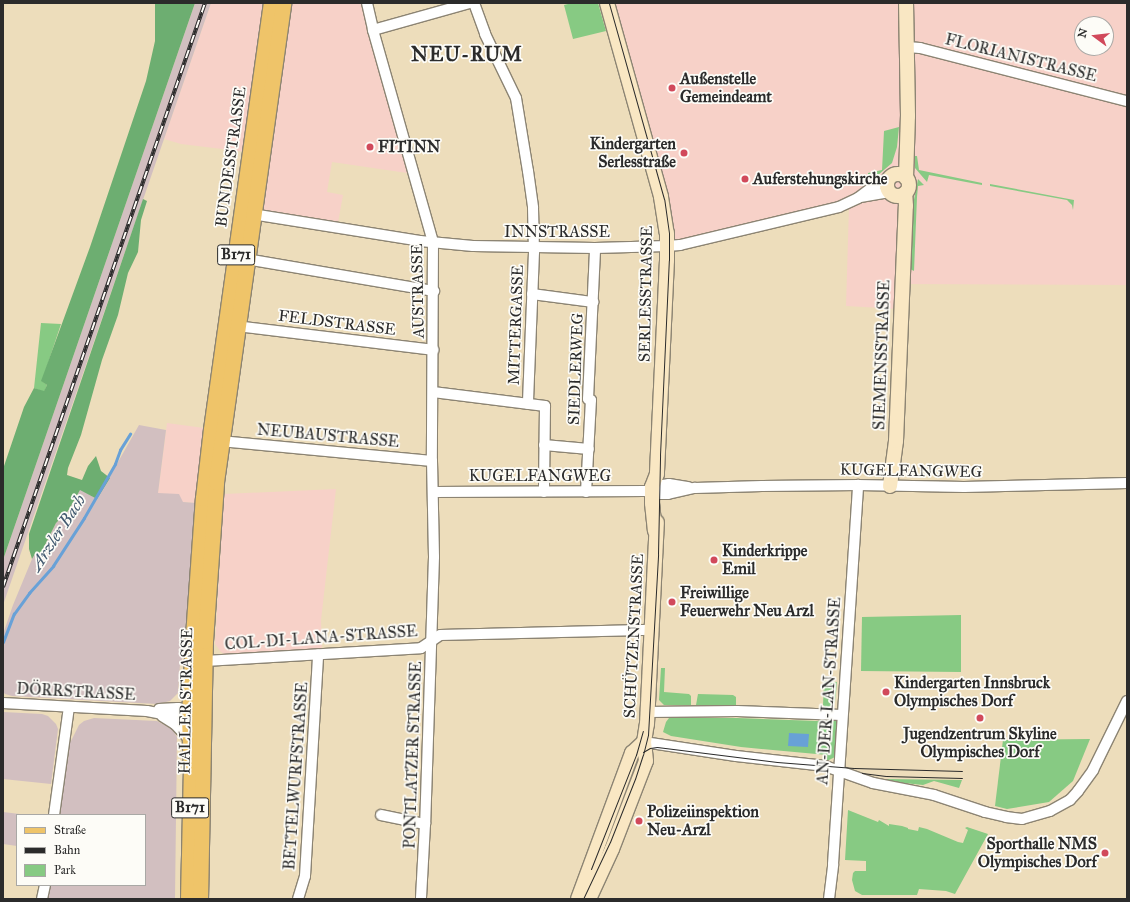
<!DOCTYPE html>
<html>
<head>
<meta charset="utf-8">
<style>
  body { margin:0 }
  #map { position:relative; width:1130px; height:902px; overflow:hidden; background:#edddbb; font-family:"IM FELL Great Primer",serif }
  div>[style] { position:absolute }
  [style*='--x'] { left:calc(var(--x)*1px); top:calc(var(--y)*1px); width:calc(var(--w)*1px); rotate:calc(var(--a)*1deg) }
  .built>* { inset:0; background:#f7d1c8 }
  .industrial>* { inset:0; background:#d2bfc0 }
  .green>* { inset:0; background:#87ca83 }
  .forest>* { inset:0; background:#6dae71 }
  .water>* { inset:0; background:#68a1d7 }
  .stream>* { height:2.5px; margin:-1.25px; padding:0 1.25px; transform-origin:1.25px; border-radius:1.25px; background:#68a1d7 }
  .roads { filter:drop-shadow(1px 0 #8c8473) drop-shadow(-1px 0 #8c8473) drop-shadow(0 1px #8c8473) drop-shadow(0 -1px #8c8473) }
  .street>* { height:10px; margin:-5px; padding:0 5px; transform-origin:5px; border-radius:5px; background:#fff }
  .secondary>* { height:14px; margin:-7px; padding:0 7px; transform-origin:7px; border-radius:7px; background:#f9e7c3 }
  .secondary>.ring { margin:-7px; padding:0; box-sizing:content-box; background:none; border:14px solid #f9e7c3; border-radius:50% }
  .primary>* { height:15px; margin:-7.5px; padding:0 7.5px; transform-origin:7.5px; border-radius:7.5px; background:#efc469 }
  .tram>* { height:1px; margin:-0.5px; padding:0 0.5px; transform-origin:0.5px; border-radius:0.5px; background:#2b2b2b }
  .rail>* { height:4px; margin-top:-2px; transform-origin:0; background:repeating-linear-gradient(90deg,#fdfcf7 0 8px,#2b2b2b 0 16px); box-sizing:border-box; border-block:1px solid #2b2b2b }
  .dots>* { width:11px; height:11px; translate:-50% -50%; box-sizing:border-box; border:2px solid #fdfcf7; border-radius:50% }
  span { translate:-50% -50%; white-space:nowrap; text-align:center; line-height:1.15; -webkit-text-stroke:3.5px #fdfcf7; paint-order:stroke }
  .shield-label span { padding:1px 3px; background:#fdfcf7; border:1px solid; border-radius:3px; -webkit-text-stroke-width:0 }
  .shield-label { font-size:15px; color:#2b2b2b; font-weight:700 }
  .street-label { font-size:16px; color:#2b2b2b }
  .poi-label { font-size:16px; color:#2b2b2b; font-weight:700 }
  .left { translate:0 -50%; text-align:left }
  .right { translate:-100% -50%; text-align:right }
  .water-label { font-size:17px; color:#435a70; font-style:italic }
  .district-label { font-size:20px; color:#2b2b2b; font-weight:700; letter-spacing:1px }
  .frame { position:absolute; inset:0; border:4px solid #2b2b2b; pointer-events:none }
  .legend { position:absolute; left:16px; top:814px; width:130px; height:72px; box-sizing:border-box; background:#fdfcf7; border:1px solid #a9a8a5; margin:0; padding:5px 7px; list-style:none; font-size:12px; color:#2b2b2b }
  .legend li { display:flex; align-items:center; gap:8px; height:20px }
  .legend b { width:20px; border:1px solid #a9a8a5 }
  .north { position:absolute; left:1074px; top:16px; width:40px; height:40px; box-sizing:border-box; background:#fdfcf7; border:1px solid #a9a8a5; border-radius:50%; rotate:285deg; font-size:11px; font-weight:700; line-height:16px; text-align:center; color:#2b2b2b }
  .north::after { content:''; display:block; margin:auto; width:14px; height:18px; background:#d1495b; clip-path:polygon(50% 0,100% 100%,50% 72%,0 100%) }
</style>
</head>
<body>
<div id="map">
  <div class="built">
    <i style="clip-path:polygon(211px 3px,367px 3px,414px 174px,332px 162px,327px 192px,343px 195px,337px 228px,261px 216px,255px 153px,181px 144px,164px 139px)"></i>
    <i style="clip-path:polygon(evenodd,602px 3px,1127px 3px,1127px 285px,900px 284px,898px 309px,846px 306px,849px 207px,667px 246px,602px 3px,1082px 24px,1106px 24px,1106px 48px,1082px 48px,1082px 24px)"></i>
    <i style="clip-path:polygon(167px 423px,204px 428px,196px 503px,183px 502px,158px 493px)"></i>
    <i style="clip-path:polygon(336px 489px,321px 620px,322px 650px,226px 655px,221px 652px,215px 644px,224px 494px)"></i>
  </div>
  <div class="industrial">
    <i style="clip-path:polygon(195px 3px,211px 3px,3px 605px,3px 560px)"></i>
    <i style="clip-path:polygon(139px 425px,166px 430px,158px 493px,179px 494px,183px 502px,196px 503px,183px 656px,180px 665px,178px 693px,170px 701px,157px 704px,12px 696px,5px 694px,3px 692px,3px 634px,13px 605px,32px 559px,36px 551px,41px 553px,56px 523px,68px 511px,80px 489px,97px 499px)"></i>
    <i style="clip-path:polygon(3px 712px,42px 714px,48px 716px,56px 724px,58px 729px,51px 784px,3px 779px)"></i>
    <i style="clip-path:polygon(94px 718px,157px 721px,172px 729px,177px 737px,175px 899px,42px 899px,45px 885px,145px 885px,145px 815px,54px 815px,62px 750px,71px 741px,79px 725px,84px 721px)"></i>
    <i style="clip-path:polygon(3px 812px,28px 815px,17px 815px,17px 846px,3px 844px)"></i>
  </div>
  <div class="green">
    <i style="clip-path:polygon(572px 3px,598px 3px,606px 31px,573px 39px,564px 5px)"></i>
    <i style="clip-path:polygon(899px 127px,897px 147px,892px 163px,877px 176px,868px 179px,868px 173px,882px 170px,884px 131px)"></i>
    <i style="clip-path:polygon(915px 156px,917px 156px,919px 170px,982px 183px,982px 185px,929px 175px,927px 182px,915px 168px)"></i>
    <i style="clip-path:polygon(918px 179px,924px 185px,918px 186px,917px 197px,914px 271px,910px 269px,911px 215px)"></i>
    <i style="clip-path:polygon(990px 184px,1074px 200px,1073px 210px,1072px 205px,1067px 200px,990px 186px)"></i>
    <i style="clip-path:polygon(41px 323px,61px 324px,42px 381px,47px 385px,44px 392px,34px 388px)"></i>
    <i style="clip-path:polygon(961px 615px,961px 672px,861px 671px,862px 617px)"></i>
    <i style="clip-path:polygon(661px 668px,665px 668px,664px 692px,689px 694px,691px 696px,691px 705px,664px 705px,659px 700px)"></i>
    <i style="clip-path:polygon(824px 681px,837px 682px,835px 702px,827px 709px,823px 705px)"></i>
    <i style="clip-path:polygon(698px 694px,733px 695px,736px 697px,736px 705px,696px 705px)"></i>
    <i style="clip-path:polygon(835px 717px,838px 720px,835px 757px,829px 760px,827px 760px,827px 755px,741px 747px,671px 736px,663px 732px,666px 722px,669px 718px,737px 718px,818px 721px,821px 719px)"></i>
    <i style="clip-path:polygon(1090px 739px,1073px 781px,1049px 802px,1007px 809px,995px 806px,1003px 740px)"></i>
    <i style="clip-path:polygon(884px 779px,962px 780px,959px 788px,934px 781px,923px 785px,885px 781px)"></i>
    <i style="clip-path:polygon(848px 810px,878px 822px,879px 820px,889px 826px,889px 824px,902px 826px,908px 828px,908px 829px,918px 831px,919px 827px,927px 829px,958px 842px,963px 843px,968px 830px,965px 828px,967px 827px,988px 834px,955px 894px,946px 891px,919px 889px,917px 895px,862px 895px,855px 891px,852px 880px,853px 873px,855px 871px,866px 871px,866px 861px,845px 860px)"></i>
  </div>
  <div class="forest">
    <i style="clip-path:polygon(155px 3px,195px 3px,3px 560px,3px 469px,24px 407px,34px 388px,44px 391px,47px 385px,41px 381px,90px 247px,146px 81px,155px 41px)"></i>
    <i style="clip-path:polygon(143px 199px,147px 201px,141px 220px,138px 252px,128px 273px,118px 315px,102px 360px,81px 435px,68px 468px,67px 475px,82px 480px,88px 466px,96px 456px,101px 471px,110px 478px,97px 499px,80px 490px,68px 511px,56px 523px,41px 553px,36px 552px,32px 559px,29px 549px,29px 534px)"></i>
  </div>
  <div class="water">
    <i style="clip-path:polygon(789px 733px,809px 734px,808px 747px,788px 746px)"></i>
  </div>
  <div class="stream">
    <i style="--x:3;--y:642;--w:30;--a:-69"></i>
    <i style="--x:14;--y:614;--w:26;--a:-54"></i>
    <i style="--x:29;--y:593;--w:36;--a:-48"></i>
    <i style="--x:53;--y:566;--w:57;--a:-57.1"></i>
    <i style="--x:84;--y:518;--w:62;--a:-60.1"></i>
    <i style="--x:115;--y:464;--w:15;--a:-70"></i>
    <i style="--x:120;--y:450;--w:19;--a:-58"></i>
  </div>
  <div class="roads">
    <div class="street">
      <i style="--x:367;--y:3;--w:28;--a:77"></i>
      <i style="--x:373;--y:30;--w:220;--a:74.2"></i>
      <i style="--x:433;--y:242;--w:219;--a:90.3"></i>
      <i style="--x:432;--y:461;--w:96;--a:88.8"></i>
      <i style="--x:434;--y:557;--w:267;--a:91.9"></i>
      <i style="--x:425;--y:824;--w:75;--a:93.1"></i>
      <i style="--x:474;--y:3;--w:33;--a:70"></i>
      <i style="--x:485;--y:34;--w:71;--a:64.2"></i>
      <i style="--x:516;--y:98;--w:74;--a:80.7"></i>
      <i style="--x:528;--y:171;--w:37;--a:82"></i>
      <i style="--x:533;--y:208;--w:44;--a:88.7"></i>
      <i style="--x:534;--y:252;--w:152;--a:92.3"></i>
      <i style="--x:373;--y:30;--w:101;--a:-15.6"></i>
      <i style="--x:907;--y:47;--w:13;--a:4"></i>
      <i style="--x:920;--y:48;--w:214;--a:14.4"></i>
      <i style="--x:861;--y:197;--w:28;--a:-10"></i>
      <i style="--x:252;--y:214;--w:170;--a:9.1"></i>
      <i style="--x:420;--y:241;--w:53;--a:5.4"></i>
      <i style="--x:473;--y:246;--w:122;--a:0.9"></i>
      <i style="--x:595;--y:248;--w:72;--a:-1.6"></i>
      <i style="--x:667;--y:246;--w:13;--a:-4"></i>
      <i style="--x:680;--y:245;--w:163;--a:-13.4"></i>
      <i style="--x:839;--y:207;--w:21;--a:-25"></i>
      <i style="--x:858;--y:198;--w:20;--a:-37"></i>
      <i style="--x:874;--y:186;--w:15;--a:-23"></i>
      <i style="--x:246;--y:259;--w:191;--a:9.7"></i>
      <i style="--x:532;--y:294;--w:62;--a:7.5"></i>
      <i style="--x:236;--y:326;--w:199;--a:6.9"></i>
      <i style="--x:433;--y:392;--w:113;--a:7.1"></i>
      <i style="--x:545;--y:406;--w:86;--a:90.7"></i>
      <i style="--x:220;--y:441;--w:213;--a:5.4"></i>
      <i style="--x:544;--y:445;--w:45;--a:5.1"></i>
      <i style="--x:648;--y:490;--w:5;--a:-37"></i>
      <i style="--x:652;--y:487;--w:17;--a:-10"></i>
      <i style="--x:669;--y:484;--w:20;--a:9"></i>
      <i style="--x:434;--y:492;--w:212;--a:-0.3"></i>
      <i style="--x:646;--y:491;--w:7;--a:27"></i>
      <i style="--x:652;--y:494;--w:16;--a:0"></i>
      <i style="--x:668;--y:494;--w:28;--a:-13"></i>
      <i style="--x:695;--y:488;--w:67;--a:-1.7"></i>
      <i style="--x:762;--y:486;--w:96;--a:-0.6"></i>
      <i style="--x:858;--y:485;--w:106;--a:1.1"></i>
      <i style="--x:964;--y:487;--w:163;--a:-1.4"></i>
      <i style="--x:586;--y:492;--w:92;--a:-86.9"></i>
      <i style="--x:591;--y:400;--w:3;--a:-162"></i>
      <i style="--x:588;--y:399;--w:151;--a:-87.3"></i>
      <i style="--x:205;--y:661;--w:216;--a:-3.4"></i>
      <i style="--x:421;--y:648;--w:23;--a:-34"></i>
      <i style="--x:440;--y:635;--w:212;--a:-1.4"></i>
      <i style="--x:3;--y:703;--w:144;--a:3.2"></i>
      <i style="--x:147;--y:711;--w:32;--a:11"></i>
      <i style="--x:178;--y:717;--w:16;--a:0"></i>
      <i style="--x:159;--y:709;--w:19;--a:-3"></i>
      <i style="--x:178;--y:708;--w:16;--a:11"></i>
      <i style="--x:648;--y:712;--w:89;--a:-0.6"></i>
      <i style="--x:737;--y:711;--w:105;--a:2.2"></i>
      <i style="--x:162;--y:716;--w:15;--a:32"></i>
      <i style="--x:175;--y:724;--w:22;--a:47"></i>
      <i style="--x:644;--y:742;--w:93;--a:8.7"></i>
      <i style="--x:736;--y:756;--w:90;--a:6.4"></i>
      <i style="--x:825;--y:766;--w:51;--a:19.5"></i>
      <i style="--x:873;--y:783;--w:62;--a:11.1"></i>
      <i style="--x:934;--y:795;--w:54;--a:18.4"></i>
      <i style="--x:985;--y:812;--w:22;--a:13"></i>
      <i style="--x:1006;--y:817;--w:16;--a:7"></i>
      <i style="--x:1022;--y:819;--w:29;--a:-16"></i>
      <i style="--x:1050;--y:811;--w:23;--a:-29"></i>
      <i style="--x:1070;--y:800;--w:12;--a:-48"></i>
      <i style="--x:1078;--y:791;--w:26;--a:-54"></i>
      <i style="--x:1093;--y:770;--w:77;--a:-63.8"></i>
      <i style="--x:54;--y:815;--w:109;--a:-82.1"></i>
      <i style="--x:381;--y:815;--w:45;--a:11.6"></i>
      <i style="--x:42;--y:899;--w:14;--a:-78"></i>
      <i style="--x:298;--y:899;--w:24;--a:-73"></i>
      <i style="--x:305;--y:876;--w:222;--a:-86.6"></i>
      <i style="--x:829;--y:899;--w:35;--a:-83"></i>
      <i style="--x:833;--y:864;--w:380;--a:-86.2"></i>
    </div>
    <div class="secondary">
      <i style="--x:607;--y:3;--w:201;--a:74.4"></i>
      <i style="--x:661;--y:197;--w:36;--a:81"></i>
      <i style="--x:667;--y:233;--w:27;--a:90"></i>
      <i style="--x:667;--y:260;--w:214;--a:92.7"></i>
      <i style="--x:657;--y:474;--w:14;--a:111"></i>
      <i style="--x:652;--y:487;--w:16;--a:90"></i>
      <i style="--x:652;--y:503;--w:28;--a:84"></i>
      <i class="ring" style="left:887px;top:174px;width:8px;height:8px"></i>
      <i style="--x:906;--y:178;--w:62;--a:-88.2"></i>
      <i style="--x:908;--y:116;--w:113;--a:-91"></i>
      <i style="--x:890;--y:486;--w:45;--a:-82.4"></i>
      <i style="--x:896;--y:441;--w:235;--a:-87.6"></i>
      <i style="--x:906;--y:206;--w:13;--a:-94"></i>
      <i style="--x:578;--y:899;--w:156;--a:-69.7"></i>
      <i style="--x:632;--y:753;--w:16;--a:-43"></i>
      <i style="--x:589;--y:899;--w:55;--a:-65.3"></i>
      <i style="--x:612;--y:849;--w:94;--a:-68.9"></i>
      <i style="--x:646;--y:761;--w:19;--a:-96"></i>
      <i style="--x:644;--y:742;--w:18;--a:-81"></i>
      <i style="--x:647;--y:724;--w:202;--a:-87.2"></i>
    </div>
    <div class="primary">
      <i style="--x:188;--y:899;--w:129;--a:-88.7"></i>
      <i style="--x:191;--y:770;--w:52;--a:-92.2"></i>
      <i style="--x:189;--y:718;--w:82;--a:-87.2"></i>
      <i style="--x:193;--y:636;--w:138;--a:-85.9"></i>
      <i style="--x:203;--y:498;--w:69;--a:-83.4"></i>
      <i style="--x:211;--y:429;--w:430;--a:-82"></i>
      <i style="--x:200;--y:899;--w:258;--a:-88.9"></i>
      <i style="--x:205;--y:641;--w:159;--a:-86"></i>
      <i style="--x:216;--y:482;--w:484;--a:-82"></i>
    </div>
  </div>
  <div class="tram">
    <i style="--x:643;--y:752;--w:8;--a:-30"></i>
    <i style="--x:650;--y:748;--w:7;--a:-8"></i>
    <i style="--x:657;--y:747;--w:121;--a:7.1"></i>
    <i style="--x:777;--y:762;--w:77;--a:4.5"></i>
    <i style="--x:854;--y:768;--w:108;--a:1.6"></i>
    <i style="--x:862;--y:773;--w:24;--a:7"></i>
    <i style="--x:886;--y:776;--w:76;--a:1.5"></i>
    <i style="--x:591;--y:869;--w:123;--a:-68.5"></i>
    <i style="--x:636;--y:755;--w:25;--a:-74"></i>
    <i style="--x:583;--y:899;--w:63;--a:-64.7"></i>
    <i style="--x:610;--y:842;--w:68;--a:-68.4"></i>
    <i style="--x:635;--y:779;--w:25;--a:-72"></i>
    <i style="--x:643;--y:755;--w:21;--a:-76"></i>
    <i style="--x:648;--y:735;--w:181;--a:-86.8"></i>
    <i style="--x:658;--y:554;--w:99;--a:-88.8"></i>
    <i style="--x:660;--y:455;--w:195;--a:-87.4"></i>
    <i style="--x:669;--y:260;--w:27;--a:-90"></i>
    <i style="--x:669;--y:233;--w:34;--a:-98"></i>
    <i style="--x:664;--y:199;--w:204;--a:-105.7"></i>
  </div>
  <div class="rail">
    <i style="--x:3;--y:587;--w:618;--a:-70.92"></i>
  </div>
  <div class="dots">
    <i style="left:672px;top:88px;background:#d1495b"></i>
    <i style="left:370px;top:147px;background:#d1495b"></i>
    <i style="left:684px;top:153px;background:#d1495b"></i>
    <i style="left:745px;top:179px;background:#d1495b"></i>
    <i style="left:714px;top:560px;background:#d1495b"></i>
    <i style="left:672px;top:602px;background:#d1495b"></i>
    <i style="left:886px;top:692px;background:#d1495b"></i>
    <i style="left:980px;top:718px;background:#d1495b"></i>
    <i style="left:639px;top:821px;background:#d1495b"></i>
    <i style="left:1105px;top:853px;background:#d1495b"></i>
  </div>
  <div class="shield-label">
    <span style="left:236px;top:255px">B171</span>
    <span style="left:190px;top:808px">B171</span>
  </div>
  <div class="street-label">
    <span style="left:1021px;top:58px;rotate:14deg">FLORIANISTRASSE</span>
    <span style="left:231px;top:157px;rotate:-82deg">BUNDESSTRASSE</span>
    <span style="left:557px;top:232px">INNSTRASSE</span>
    <span style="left:418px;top:291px;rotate:-91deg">AUSTRASSE</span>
    <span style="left:646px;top:294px;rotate:-89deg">SERLESSTRASSE</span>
    <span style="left:337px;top:323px;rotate:7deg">FELDSTRASSE</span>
    <span style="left:516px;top:325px;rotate:-88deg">MITTERGASSE</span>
    <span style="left:882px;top:355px;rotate:-88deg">SIEMENSSTRASSE</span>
    <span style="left:576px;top:369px;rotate:-88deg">SIEDLERWEG</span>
    <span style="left:328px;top:436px;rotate:5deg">NEUBAUSTRASSE</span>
    <span style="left:911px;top:471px;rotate:1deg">KUGELFANGWEG</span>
    <span style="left:540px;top:476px">KUGELFANGWEG</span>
    <span style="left:634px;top:636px;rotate:-87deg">SCHÜTZENSTRASSE</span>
    <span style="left:321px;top:638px;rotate:-4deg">COL-DI-LANA-STRASSE</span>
    <span style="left:829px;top:691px;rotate:-86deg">AN-DER-LAN-STRASSE</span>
    <span style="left:76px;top:692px;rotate:3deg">DÖRRSTRASSE</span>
    <span style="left:186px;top:701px;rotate:-89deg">HALLER STRASSE</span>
    <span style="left:413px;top:755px;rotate:-88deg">PONTLATZER STRASSE</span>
    <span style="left:296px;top:776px;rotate:-86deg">BETTELWURFSTRASSE</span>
  </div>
  <div class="poi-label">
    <span class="left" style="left:680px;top:88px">Außenstelle<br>Gemeindeamt</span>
    <span class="right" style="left:676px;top:153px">Kindergarten<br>Serlesstraße</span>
    <span class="left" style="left:378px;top:147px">FITINN</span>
    <span class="left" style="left:753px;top:179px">Auferstehungskirche</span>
    <span class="left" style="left:722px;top:560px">Kinderkrippe<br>Emil</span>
    <span class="left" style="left:680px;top:602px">Freiwillige<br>Feuerwehr Neu Arzl</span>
    <span class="left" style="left:894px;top:692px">Kindergarten Innsbruck<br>Olympisches Dorf</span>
    <span style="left:980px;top:743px">Jugendzentrum Skyline<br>Olympisches Dorf</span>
    <span class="left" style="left:647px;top:821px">Polizeiinspektion<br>Neu-Arzl</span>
    <span class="right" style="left:1097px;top:853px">Sporthalle NMS<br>Olympisches Dorf</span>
  </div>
  <div class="water-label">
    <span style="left:58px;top:533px;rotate:-57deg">Arzler Bach</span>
  </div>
  <div class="district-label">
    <span style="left:467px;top:54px">NEU-RUM</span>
  </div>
  <div class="frame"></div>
  <ul class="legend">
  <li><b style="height:5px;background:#efc469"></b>Straße</li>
  <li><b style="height:5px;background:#2b2b2b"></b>Bahn</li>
  <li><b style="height:11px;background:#87ca83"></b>Park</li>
  </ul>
  <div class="north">N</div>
</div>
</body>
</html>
